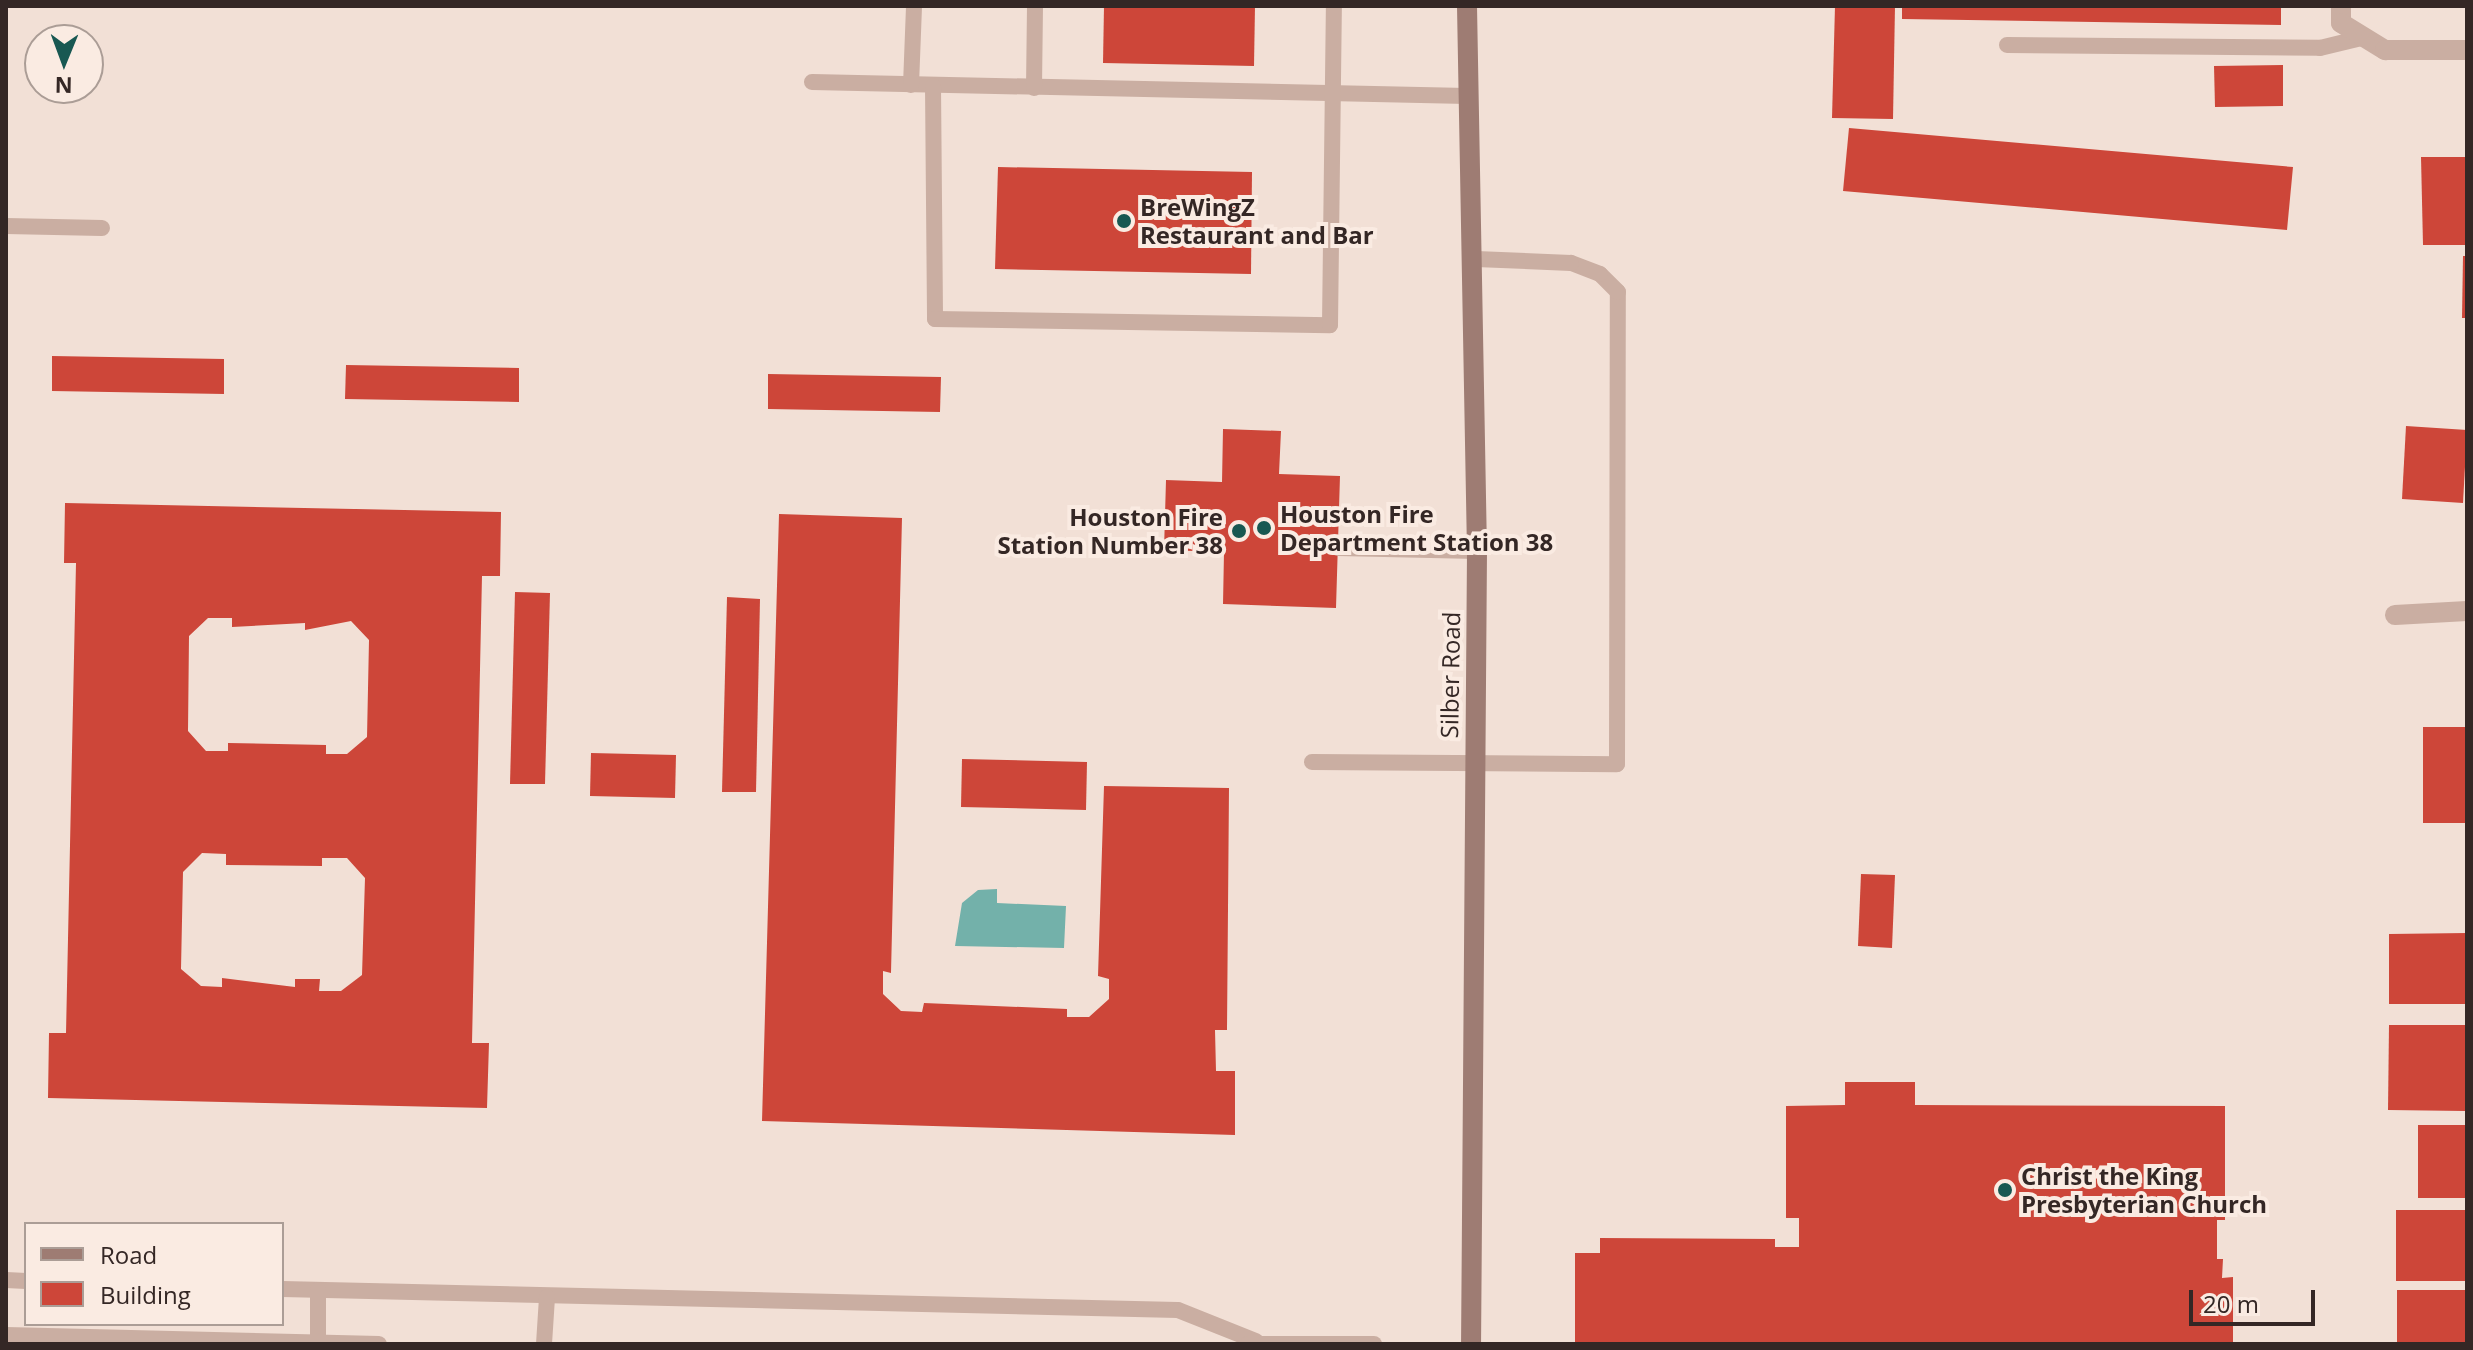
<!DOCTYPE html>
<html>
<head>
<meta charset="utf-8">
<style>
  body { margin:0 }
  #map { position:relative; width:2473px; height:1350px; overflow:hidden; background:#f2e0d6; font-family:"Open Sans",sans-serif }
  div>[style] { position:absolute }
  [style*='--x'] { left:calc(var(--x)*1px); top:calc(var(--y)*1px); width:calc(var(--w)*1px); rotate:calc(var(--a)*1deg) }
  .water>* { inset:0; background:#73b1aa }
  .building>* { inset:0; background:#cd4639 }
  .lane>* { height:16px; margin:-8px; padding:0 8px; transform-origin:8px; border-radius:8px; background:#caaea2 }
  .street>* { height:20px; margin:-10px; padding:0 10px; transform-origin:10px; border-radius:10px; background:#caaea2 }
  .secondary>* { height:20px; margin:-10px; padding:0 10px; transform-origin:10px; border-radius:10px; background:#9e7c73 }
  .dots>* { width:22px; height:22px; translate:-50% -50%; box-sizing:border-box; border:4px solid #faebe2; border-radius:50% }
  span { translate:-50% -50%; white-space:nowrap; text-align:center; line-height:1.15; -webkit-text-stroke:8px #faebe2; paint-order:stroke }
  .poi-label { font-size:24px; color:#342725; font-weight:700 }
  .left { translate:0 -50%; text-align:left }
  .right { translate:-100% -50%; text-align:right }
  .street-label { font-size:24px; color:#342725 }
  .frame { position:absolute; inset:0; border:8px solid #342725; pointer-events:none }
  .legend { position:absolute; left:24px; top:1222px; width:260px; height:104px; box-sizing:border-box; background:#faebe2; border:2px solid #ab9d96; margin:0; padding:10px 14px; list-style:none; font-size:24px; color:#342725 }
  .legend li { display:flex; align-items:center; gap:16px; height:40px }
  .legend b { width:40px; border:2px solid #ab9d96 }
  .north { position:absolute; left:24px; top:24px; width:80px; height:80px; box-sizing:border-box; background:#faebe2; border:2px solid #ab9d96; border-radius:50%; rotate:181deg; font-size:22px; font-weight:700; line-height:32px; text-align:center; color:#342725 }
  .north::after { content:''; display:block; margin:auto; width:28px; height:36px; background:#185852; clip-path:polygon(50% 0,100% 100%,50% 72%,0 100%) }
  .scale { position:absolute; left:2189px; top:1290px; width:126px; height:36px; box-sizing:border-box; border:4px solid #342725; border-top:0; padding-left:10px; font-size:24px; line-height:28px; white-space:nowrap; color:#342725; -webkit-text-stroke:6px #faebe2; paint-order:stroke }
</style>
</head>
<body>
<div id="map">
  <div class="water">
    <i style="clip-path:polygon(997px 889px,997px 903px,1066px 906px,1064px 948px,955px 946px,962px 903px,978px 890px)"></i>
  </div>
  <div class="building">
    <i style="clip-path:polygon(1104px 6px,1255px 6px,1254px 66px,1103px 63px)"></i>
    <i style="clip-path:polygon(1835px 6px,1895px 6px,1893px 119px,1832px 118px)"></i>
    <i style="clip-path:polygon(1902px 6px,2281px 6px,2281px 25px,1902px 19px)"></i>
    <i style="clip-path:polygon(2283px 65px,2283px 106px,2215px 107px,2214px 66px)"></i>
    <i style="clip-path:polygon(1849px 128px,2293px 167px,2287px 230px,1843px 191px)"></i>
    <i style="clip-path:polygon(2421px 157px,2467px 157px,2467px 245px,2423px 245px)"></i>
    <i style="clip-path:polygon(998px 167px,1252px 172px,1251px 274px,995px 269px)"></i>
    <i style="clip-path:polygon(2463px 256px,2467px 256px,2467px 318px,2462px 318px)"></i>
    <i style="clip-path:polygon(52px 356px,224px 359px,224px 394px,52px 391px)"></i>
    <i style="clip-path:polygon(346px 365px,519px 368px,519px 402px,345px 399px)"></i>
    <i style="clip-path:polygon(768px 374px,941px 377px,940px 412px,768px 409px)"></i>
    <i style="clip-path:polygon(2406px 426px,2467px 430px,2463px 503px,2402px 499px)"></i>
    <i style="clip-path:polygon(1223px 429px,1281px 431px,1279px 474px,1340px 476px,1336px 608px,1223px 604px,1224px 552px,1164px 550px,1166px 480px,1222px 482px)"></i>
    <i style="clip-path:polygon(evenodd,65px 503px,501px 512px,500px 576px,482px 576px,472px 1043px,489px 1043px,487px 1108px,48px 1098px,49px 1033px,66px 1033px,76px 563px,64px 563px,65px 503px,208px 618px,232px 618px,232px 627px,305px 623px,305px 630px,351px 621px,369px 640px,367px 737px,347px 754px,326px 754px,326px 745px,228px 743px,228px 751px,206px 751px,188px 731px,189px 636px,208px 618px,65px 503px,202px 853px,226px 854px,226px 865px,322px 866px,322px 858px,347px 858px,365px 878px,362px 975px,341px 991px,319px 991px,320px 979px,295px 979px,295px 987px,222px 978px,222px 987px,201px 986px,181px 969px,183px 872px,202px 853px)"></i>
    <i style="clip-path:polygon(779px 514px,902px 518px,891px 973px,883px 971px,883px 994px,901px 1011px,922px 1012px,924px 1003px,1067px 1009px,1067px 1017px,1089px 1017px,1109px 999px,1109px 979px,1098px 976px,1104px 786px,1229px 788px,1227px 1030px,1215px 1030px,1216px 1071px,1235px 1071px,1235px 1135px,762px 1121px)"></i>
    <i style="clip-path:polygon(515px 592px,550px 593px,545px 784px,510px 784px)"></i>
    <i style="clip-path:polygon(727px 597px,760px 599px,756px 792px,722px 792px)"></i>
    <i style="clip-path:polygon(2423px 727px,2467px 727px,2467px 823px,2423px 823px)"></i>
    <i style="clip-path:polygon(591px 753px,676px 755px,675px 798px,590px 796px)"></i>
    <i style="clip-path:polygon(962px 759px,1087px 762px,1086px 810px,961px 807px)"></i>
    <i style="clip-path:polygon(1861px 874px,1895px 875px,1892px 948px,1858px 946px)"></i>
    <i style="clip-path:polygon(2467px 933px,2467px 1004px,2389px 1004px,2389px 934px)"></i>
    <i style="clip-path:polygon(2389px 1025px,2467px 1025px,2465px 1111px,2388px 1110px)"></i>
    <i style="clip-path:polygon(1845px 1082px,1915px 1082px,1915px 1105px,2225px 1106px,2225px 1220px,2217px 1220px,2217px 1259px,2223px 1259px,2222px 1278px,2233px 1277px,2233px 1343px,1575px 1344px,1575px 1253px,1600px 1253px,1600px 1238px,1775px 1239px,1775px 1247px,1799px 1247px,1799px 1218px,1786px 1218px,1786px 1106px,1845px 1105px)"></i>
    <i style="clip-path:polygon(2418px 1125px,2467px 1125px,2467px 1198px,2418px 1198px)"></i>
    <i style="clip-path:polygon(2396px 1210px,2467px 1210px,2467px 1281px,2396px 1281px)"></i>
    <i style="clip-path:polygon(2397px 1290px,2467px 1290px,2467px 1344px,2397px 1344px)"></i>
  </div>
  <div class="lane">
    <i style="--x:2007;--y:45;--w:313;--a:0.5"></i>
    <i style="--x:2320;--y:48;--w:46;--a:-13.7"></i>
    <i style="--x:812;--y:82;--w:655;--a:1.22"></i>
    <i style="--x:911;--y:85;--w:79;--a:-87.8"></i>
    <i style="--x:933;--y:86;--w:233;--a:89.5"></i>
    <i style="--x:935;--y:319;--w:395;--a:0.9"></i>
    <i style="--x:1330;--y:325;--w:319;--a:-89.3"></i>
    <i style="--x:1034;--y:88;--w:82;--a:-89.3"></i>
    <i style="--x:6;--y:226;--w:96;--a:1.2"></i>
    <i style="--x:1338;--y:548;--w:139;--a:1.2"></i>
    <i style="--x:1312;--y:762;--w:305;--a:0.4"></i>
    <i style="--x:1617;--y:764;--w:472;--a:-89.9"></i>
    <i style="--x:1618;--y:292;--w:25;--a:-135"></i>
    <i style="--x:1600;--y:274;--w:31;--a:-159"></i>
    <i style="--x:1571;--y:263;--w:95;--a:-177.6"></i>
    <i style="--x:6;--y:1280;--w:20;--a:3"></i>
    <i style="--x:282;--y:1289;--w:896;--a:1.34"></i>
    <i style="--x:1178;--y:1310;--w:84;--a:21.7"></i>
    <i style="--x:6;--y:1335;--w:373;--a:1.4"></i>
    <i style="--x:318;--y:1342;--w:52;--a:-90"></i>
    <i style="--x:544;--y:1344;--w:47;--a:-86.3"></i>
    <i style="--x:1248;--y:1344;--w:126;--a:0"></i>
  </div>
  <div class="street">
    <i style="--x:2341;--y:6;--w:17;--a:90"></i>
    <i style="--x:2341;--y:23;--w:52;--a:31.5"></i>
    <i style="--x:2385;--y:50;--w:82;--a:0"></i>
    <i style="--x:2395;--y:615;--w:72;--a:-3.2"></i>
  </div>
  <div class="secondary">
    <i style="--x:1467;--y:6;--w:545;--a:88.95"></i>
    <i style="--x:1477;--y:551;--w:793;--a:90.43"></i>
  </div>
  <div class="dots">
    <i style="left:1124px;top:221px;background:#185852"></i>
    <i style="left:1264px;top:528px;background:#185852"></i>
    <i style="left:1239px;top:531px;background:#185852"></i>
    <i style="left:2005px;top:1190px;background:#185852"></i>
  </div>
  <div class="poi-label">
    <span class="left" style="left:1140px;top:221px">BreWingZ<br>Restaurant and Bar</span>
    <span class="left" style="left:1280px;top:528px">Houston Fire<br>Department Station 38</span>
    <span class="right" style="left:1223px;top:531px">Houston Fire<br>Station Number 38</span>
    <span class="left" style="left:2021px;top:1190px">Christ the King<br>Presbyterian Church</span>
  </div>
  <div class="street-label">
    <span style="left:1450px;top:675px;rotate:-89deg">Silber Road</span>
  </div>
  <div class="frame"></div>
  <ul class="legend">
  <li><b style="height:10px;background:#9e7c73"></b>Road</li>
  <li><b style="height:22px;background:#cd4639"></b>Building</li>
  </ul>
  <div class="north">N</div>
  <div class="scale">20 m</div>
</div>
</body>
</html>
